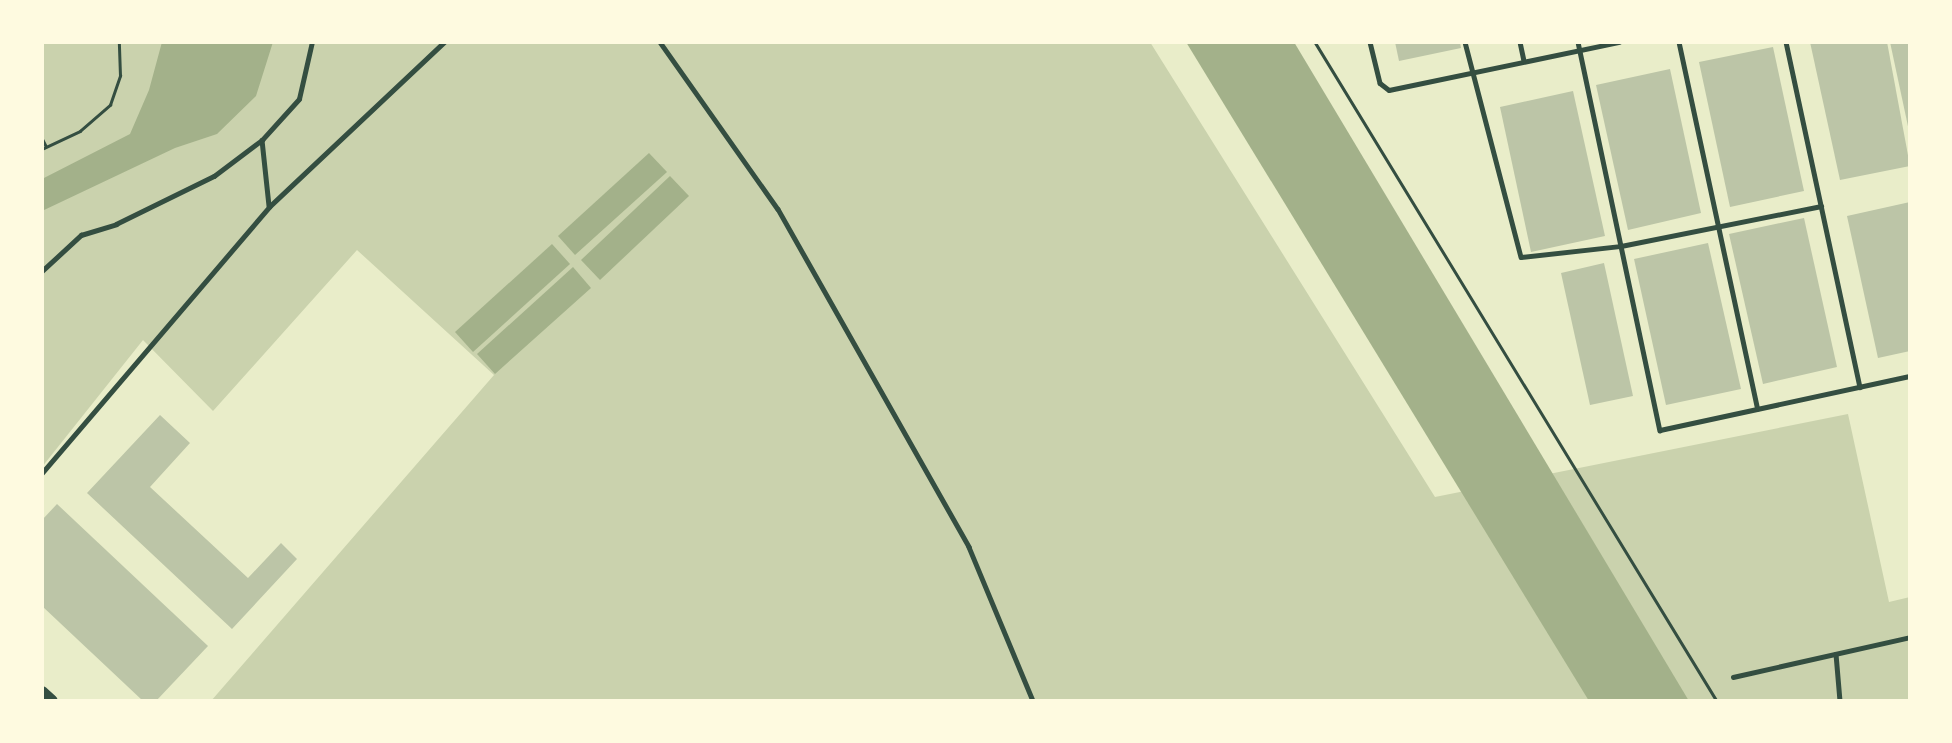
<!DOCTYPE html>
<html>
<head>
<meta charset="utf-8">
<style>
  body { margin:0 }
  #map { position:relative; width:1952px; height:743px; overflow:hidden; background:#e9edc9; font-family:"Work Sans",sans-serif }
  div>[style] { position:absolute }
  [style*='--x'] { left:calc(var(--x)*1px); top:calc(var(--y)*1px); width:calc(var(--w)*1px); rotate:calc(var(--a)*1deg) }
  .green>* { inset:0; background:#cad2ad }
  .water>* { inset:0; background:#a3b18a }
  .building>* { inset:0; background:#bcc5a7 }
  .path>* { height:2.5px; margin:-1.25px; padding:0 1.25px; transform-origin:1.25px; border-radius:1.25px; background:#344e41 }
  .service>* { height:4.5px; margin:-2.25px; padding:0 2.25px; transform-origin:2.25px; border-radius:2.25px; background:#344e41 }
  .secondary>* { height:12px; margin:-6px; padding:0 6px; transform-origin:6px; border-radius:6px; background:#344e41 }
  span { translate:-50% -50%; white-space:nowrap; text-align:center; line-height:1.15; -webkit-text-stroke:7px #fefae0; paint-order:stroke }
  .frame { position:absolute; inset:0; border:44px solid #fefae0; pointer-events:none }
</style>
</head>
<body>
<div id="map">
  <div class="green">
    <i style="clip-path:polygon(42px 42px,1150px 42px,1435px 497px,1848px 414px,1889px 602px,1910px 597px,1910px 701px,211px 701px,494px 375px,357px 250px,213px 411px,143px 340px,42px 467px)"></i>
  </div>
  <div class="water">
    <i style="clip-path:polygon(162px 42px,273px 42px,256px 96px,217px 134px,175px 148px,42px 211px,42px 179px,130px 134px,149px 90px)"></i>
    <i style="clip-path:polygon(1186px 42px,1294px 42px,1689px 701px,1589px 701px)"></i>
    <i style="clip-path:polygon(649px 153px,667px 172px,575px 255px,558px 236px)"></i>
    <i style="clip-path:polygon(670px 176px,689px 196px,600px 280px,581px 260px)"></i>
    <i style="clip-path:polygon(552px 244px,570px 264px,473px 352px,455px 332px)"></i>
    <i style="clip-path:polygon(573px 267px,591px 288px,495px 374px,477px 354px)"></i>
  </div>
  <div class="building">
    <i style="clip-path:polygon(1395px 42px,1460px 42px,1461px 48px,1399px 61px)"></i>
    <i style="clip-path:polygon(1810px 42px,1887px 42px,1910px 166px,1840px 180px)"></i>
    <i style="clip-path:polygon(1890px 42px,1910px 42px,1910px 130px,1909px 131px)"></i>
    <i style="clip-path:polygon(1773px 47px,1804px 191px,1730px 207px,1699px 62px)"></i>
    <i style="clip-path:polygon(1670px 69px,1701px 213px,1628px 230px,1596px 85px)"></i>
    <i style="clip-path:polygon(1573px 91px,1605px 236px,1531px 252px,1500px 107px)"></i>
    <i style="clip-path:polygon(1910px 202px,1910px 351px,1878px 358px,1847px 216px)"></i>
    <i style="clip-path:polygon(1804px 218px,1837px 367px,1763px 384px,1729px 234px)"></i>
    <i style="clip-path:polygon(1708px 243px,1741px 389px,1666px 405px,1634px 259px)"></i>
    <i style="clip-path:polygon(1604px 263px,1633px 396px,1590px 405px,1561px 273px)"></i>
    <i style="clip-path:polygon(160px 415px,190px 443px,150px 487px,248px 578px,281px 543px,297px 559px,232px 629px,87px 493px)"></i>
    <i style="clip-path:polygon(57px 504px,208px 646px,156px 701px,143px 701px,42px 606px,42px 520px)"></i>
  </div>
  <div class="path">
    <i style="--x:1315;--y:42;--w:772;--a:58.62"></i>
    <i style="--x:42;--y:138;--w:9;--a:63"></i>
    <i style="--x:42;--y:149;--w:42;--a:-25.3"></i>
    <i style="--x:80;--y:131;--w:40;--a:-41"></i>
    <i style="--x:110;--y:105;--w:31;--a:-71"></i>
    <i style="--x:120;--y:76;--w:34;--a:-92"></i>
  </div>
  <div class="service">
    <i style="--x:660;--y:42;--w:204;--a:54.8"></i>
    <i style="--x:778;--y:209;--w:388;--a:60.5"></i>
    <i style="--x:969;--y:547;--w:167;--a:67.4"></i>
    <i style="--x:1370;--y:42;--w:42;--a:76.3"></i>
    <i style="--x:1380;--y:83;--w:11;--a:38"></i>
    <i style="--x:1389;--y:90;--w:235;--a:-11.8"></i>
    <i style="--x:1465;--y:42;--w:222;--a:75.4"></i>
    <i style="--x:1521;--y:257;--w:101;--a:-6.3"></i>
    <i style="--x:1621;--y:246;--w:204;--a:-11.3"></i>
    <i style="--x:1520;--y:42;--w:19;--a:78"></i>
    <i style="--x:1578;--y:42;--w:397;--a:78.1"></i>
    <i style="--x:1660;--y:430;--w:256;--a:-12.2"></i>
    <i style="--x:1679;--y:42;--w:375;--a:77.9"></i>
    <i style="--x:1786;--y:42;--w:353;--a:77.9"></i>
    <i style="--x:262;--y:140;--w:66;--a:83.9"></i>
    <i style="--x:42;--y:271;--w:53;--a:-42.7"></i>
    <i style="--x:81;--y:235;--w:37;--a:-17"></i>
    <i style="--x:116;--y:224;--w:109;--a:-26.1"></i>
    <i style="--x:214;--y:176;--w:60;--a:-36.9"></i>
    <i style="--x:262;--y:140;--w:55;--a:-47.9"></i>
    <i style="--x:299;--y:99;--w:58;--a:-77.2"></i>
    <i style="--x:42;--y:473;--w:350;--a:-49.5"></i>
    <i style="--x:269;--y:207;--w:241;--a:-43.3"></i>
    <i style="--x:1836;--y:654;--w:47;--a:85.1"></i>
    <i style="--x:1733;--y:677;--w:181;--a:-12.7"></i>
  </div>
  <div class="secondary">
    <i style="--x:42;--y:692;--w:13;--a:42"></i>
  </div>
  <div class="frame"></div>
</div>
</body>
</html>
